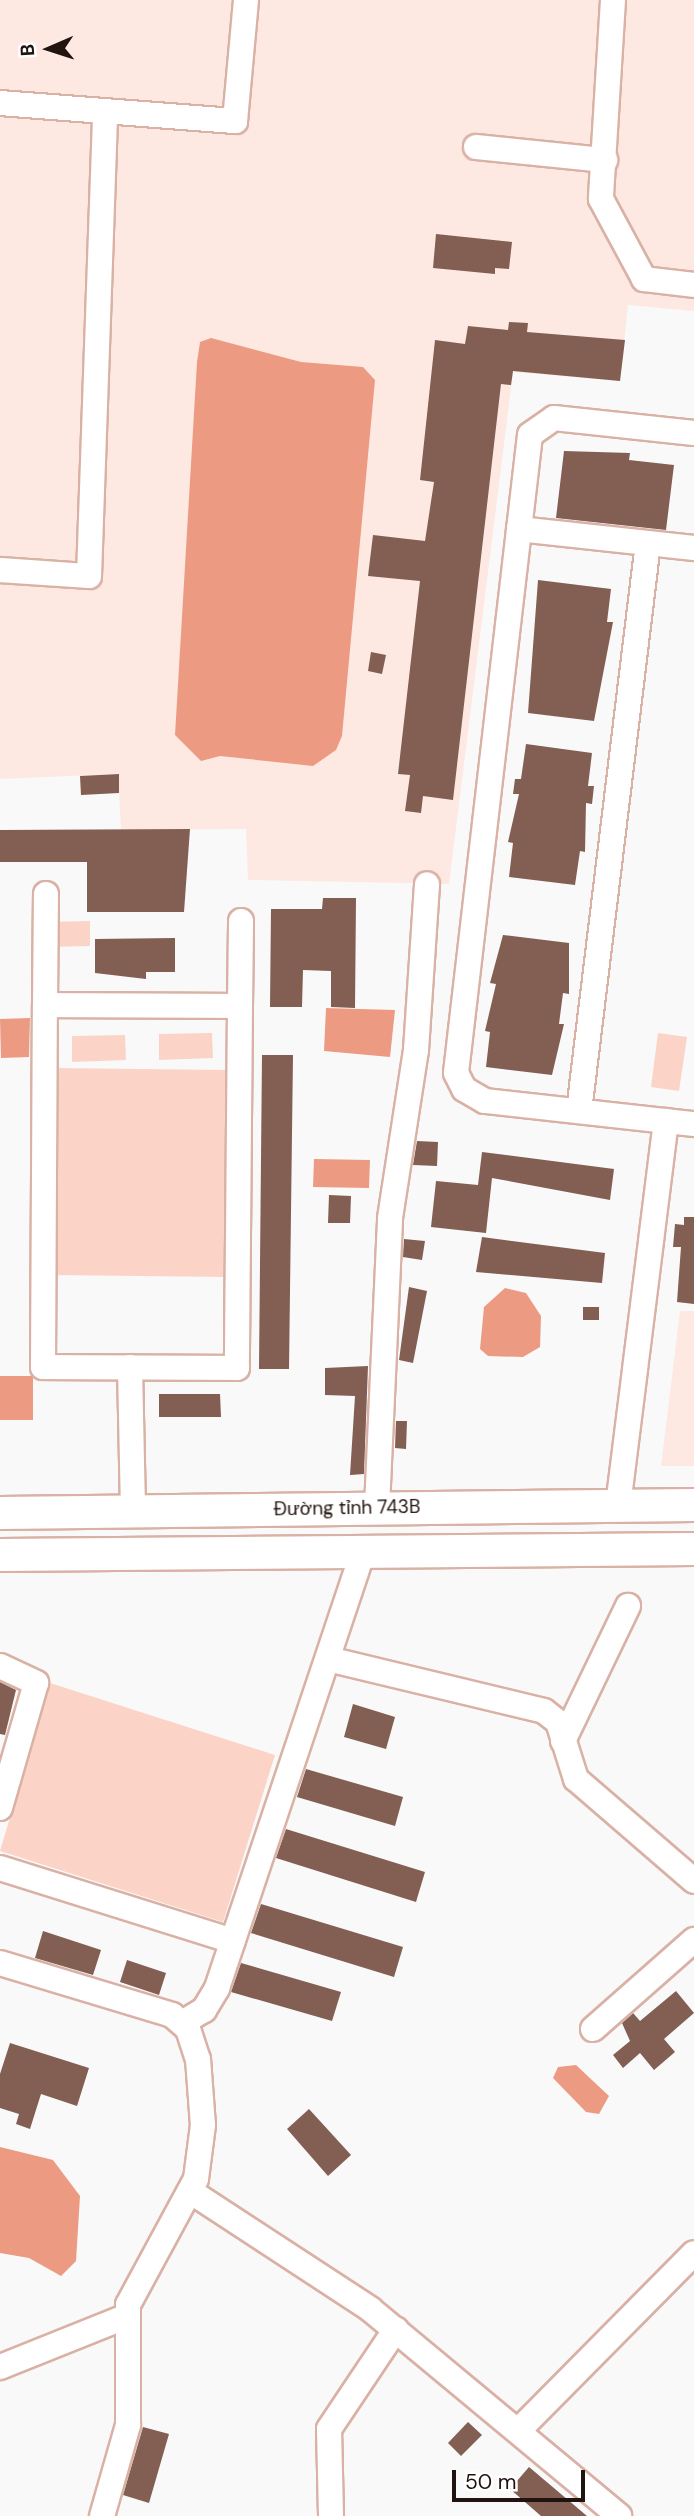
<!DOCTYPE html>
<html>
<head>
<meta charset="utf-8">
<style>
  body { margin:0 }
  #map { position:relative; width:694px; height:2516px; overflow:hidden; background:#f9f9f9; font-family:"DM Sans",sans-serif }
  div>[style] { position:absolute }
  [style*='--x'] { left:calc(var(--x)*1px); top:calc(var(--y)*1px); width:calc(var(--w)*1px); rotate:calc(var(--a)*1deg) }
  .built>* { inset:0; background:#fde9e2 }
  .green>* { inset:0; background:#fbd4c7 }
  .water>* { inset:0; background:#ec9b82 }
  .building>* { inset:0; background:#825e53 }
  .roads { filter:drop-shadow(2px 0 #d9b1a5) drop-shadow(-2px 0 #d9b1a5) drop-shadow(0 2px #d9b1a5) drop-shadow(0 -2px #d9b1a5) }
  .minor>* { height:24px; margin:-12px; padding:0 12px; transform-origin:12px; border-radius:12px; background:#fff }
  .major>* { height:32px; margin:-16px; padding:0 16px; transform-origin:16px; border-radius:16px; background:#fff }
  span { translate:-50% -50%; white-space:nowrap; text-align:center; line-height:1.15; -webkit-text-stroke:6px #fff; paint-order:stroke }
  .street-label { font-size:19px; color:#21130f }
  .north { position:absolute; left:14px; top:14px; width:70px; height:70px; -webkit-text-stroke:5px #fff; paint-order:stroke; rotate:267deg; font-size:19px; font-weight:700; line-height:28px; text-align:center; color:#21130f }
  .north::after { content:''; display:block; margin:auto; width:24px; height:32px; background:#21130f; clip-path:polygon(50% 0,100% 100%,50% 72%,0 100%) }
  .scale { position:absolute; left:452px; top:2470px; width:133px; height:32px; box-sizing:border-box; border:4px solid #21130f; border-top:0; padding-left:9px; font-size:21px; line-height:24px; white-space:nowrap; color:#21130f; -webkit-text-stroke:5px #fff; paint-order:stroke }
</style>
</head>
<body>
<div id="map">
  <div class="built">
    <i style="clip-path:polygon(0 0,694px 0,694px 311px,628px 305px,620px 381px,513px 372px,449px 884px,248px 880px,246px 829px,121px 830px,118px 774px,0 779px)"></i>
    <i style="clip-path:polygon(680px 1311px,694px 1311px,694px 1466px,661px 1466px)"></i>
  </div>
  <div class="green">
    <i style="clip-path:polygon(90px 921px,90px 946px,49px 947px,49px 922px)"></i>
    <i style="clip-path:polygon(212px 1033px,213px 1058px,159px 1060px,159px 1034px)"></i>
    <i style="clip-path:polygon(658px 1033px,687px 1037px,679px 1091px,651px 1087px)"></i>
    <i style="clip-path:polygon(125px 1035px,126px 1060px,72px 1062px,72px 1036px)"></i>
    <i style="clip-path:polygon(54px 1068px,228px 1070px,226px 1277px,52px 1275px)"></i>
    <i style="clip-path:polygon(50px 1683px,275px 1755px,223px 1922px,0 1851px)"></i>
  </div>
  <div class="water">
    <i style="clip-path:polygon(211px 338px,301px 362px,363px 367px,375px 380px,342px 736px,336px 750px,313px 766px,220px 756px,201px 761px,175px 735px,197px 362px,200px 342px)"></i>
    <i style="clip-path:polygon(326px 1008px,395px 1010px,390px 1057px,324px 1051px)"></i>
    <i style="clip-path:polygon(30px 1018px,29px 1057px,1px 1058px,0 1019px)"></i>
    <i style="clip-path:polygon(314px 1159px,370px 1160px,369px 1188px,313px 1187px)"></i>
    <i style="clip-path:polygon(505px 1288px,526px 1293px,541px 1316px,540px 1347px,523px 1357px,488px 1356px,480px 1349px,484px 1307px)"></i>
    <i style="clip-path:polygon(0 1376px,33px 1376px,33px 1420px,0 1420px)"></i>
    <i style="clip-path:polygon(576px 2065px,609px 2096px,599px 2114px,586px 2112px,553px 2078px,558px 2067px)"></i>
    <i style="clip-path:polygon(0 2147px,53px 2160px,80px 2196px,76px 2261px,61px 2276px,29px 2258px,0 2253px)"></i>
  </div>
  <div class="building">
    <i style="clip-path:polygon(436px 234px,512px 242px,509px 269px,495px 268px,495px 274px,433px 268px)"></i>
    <i style="clip-path:polygon(509px 322px,528px 323px,527px 332px,625px 340px,620px 381px,513px 371px,511px 385px,501px 384px,453px 800px,423px 796px,421px 813px,405px 811px,410px 775px,398px 774px,420px 581px,368px 576px,373px 535px,425px 541px,434px 482px,420px 480px,435px 340px,465px 344px,468px 326px,508px 330px)"></i>
    <i style="clip-path:polygon(564px 451px,630px 453px,629px 460px,674px 465px,666px 530px,556px 518px)"></i>
    <i style="clip-path:polygon(538px 580px,611px 589px,607px 622px,613px 622px,594px 721px,528px 713px)"></i>
    <i style="clip-path:polygon(371px 652px,386px 655px,382px 674px,368px 671px)"></i>
    <i style="clip-path:polygon(526px 744px,592px 753px,588px 786px,594px 786px,592px 804px,586px 803px,585px 852px,580px 851px,575px 885px,509px 877px,513px 843px,508px 842px,519px 794px,513px 794px,515px 779px,521px 779px)"></i>
    <i style="clip-path:polygon(119px 774px,119px 793px,81px 795px,80px 776px)"></i>
    <i style="clip-path:polygon(190px 829px,184px 912px,87px 912px,87px 862px,0 862px,0 830px)"></i>
    <i style="clip-path:polygon(323px 898px,356px 898px,355px 1008px,331px 1007px,331px 971px,303px 970px,302px 1007px,270px 1007px,271px 909px,322px 909px)"></i>
    <i style="clip-path:polygon(503px 935px,569px 943px,569px 994px,563px 993px,559px 1024px,564px 1024px,552px 1075px,486px 1067px,490px 1032px,485px 1031px,496px 984px,490px 983px)"></i>
    <i style="clip-path:polygon(175px 938px,175px 972px,146px 972px,146px 979px,95px 973px,95px 939px)"></i>
    <i style="clip-path:polygon(262px 1055px,293px 1055px,289px 1369px,259px 1369px)"></i>
    <i style="clip-path:polygon(417px 1141px,438px 1142px,437px 1166px,413px 1165px)"></i>
    <i style="clip-path:polygon(482px 1152px,614px 1169px,610px 1200px,492px 1178px,486px 1233px,431px 1227px,436px 1181px,478px 1185px)"></i>
    <i style="clip-path:polygon(329px 1195px,351px 1196px,350px 1223px,328px 1223px)"></i>
    <i style="clip-path:polygon(684px 1217px,694px 1217px,694px 1304px,677px 1302px,681px 1247px,673px 1247px,675px 1224px,684px 1225px)"></i>
    <i style="clip-path:polygon(482px 1237px,605px 1253px,602px 1283px,476px 1272px)"></i>
    <i style="clip-path:polygon(404px 1239px,425px 1241px,422px 1260px,403px 1257px)"></i>
    <i style="clip-path:polygon(409px 1287px,427px 1291px,413px 1363px,399px 1360px)"></i>
    <i style="clip-path:polygon(583px 1307px,599px 1307px,599px 1320px,583px 1320px)"></i>
    <i style="clip-path:polygon(368px 1366px,364px 1474px,350px 1475px,355px 1396px,325px 1395px,325px 1368px)"></i>
    <i style="clip-path:polygon(159px 1394px,220px 1394px,221px 1417px,159px 1417px)"></i>
    <i style="clip-path:polygon(396px 1421px,407px 1421px,406px 1449px,395px 1448px)"></i>
    <i style="clip-path:polygon(0 1682px,16px 1690px,5px 1735px,0 1734px)"></i>
    <i style="clip-path:polygon(353px 1704px,395px 1717px,386px 1749px,344px 1737px)"></i>
    <i style="clip-path:polygon(306px 1769px,403px 1797px,395px 1826px,297px 1797px)"></i>
    <i style="clip-path:polygon(286px 1829px,425px 1872px,416px 1902px,276px 1858px)"></i>
    <i style="clip-path:polygon(261px 1904px,403px 1947px,394px 1977px,251px 1933px)"></i>
    <i style="clip-path:polygon(43px 1931px,101px 1950px,93px 1975px,35px 1958px)"></i>
    <i style="clip-path:polygon(127px 1960px,166px 1973px,159px 1995px,120px 1982px)"></i>
    <i style="clip-path:polygon(241px 1963px,341px 1992px,332px 2021px,231px 1992px)"></i>
    <i style="clip-path:polygon(676px 1991px,694px 2013px,664px 2039px,675px 2052px,654px 2070px,640px 2053px,623px 2068px,613px 2055px,630px 2041px,622px 2023px,633px 2013px,640px 2021px)"></i>
    <i style="clip-path:polygon(10px 2043px,89px 2068px,77px 2106px,41px 2094px,30px 2129px,16px 2124px,19px 2114px,0 2108px,0 2074px)"></i>
    <i style="clip-path:polygon(309px 2109px,351px 2155px,328px 2176px,287px 2129px)"></i>
    <i style="clip-path:polygon(468px 2422px,482px 2435px,461px 2456px,448px 2443px)"></i>
    <i style="clip-path:polygon(143px 2427px,169px 2434px,149px 2503px,123px 2495px)"></i>
    <i style="clip-path:polygon(529px 2467px,587px 2516px,541px 2516px,510px 2489px)"></i>
  </div>
  <div class="roads">
    <div class="minor">
      <i style="--x:613;--y:0;--w:199;--a:93.5"></i>
      <i style="--x:601;--y:199;--w:91;--a:61.7"></i>
      <i style="--x:644;--y:279;--w:50;--a:6.8"></i>
      <i style="--x:0;--y:103;--w:236;--a:4.4"></i>
      <i style="--x:235;--y:121;--w:121;--a:-84.8"></i>
      <i style="--x:476;--y:147;--w:130;--a:5.8"></i>
      <i style="--x:694;--y:433;--w:141;--a:-173.9"></i>
      <i style="--x:554;--y:418;--w:29;--a:145"></i>
      <i style="--x:530;--y:435;--w:642;--a:96.62"></i>
      <i style="--x:456;--y:1073;--w:18;--a:63"></i>
      <i style="--x:464;--y:1089;--w:24;--a:30"></i>
      <i style="--x:485;--y:1101;--w:210;--a:6.3"></i>
      <i style="--x:519;--y:529;--w:176;--a:6.2"></i>
      <i style="--x:0;--y:570;--w:89;--a:3.9"></i>
      <i style="--x:89;--y:576;--w:465;--a:-88"></i>
      <i style="--x:45;--y:1005;--w:195;--a:0.3"></i>
      <i style="--x:240;--y:1006;--w:362;--a:90.5"></i>
      <i style="--x:237;--y:1368;--w:194;--a:-179.7"></i>
      <i style="--x:43;--y:1367;--w:362;--a:-89.7"></i>
      <i style="--x:45;--y:1005;--w:111;--a:-89.5"></i>
      <i style="--x:240;--y:1006;--w:85;--a:-89.3"></i>
      <i style="--x:579;--y:1111;--w:572;--a:-83.07"></i>
      <i style="--x:130;--y:1367;--w:146;--a:88.8"></i>
      <i style="--x:618;--y:1506;--w:388;--a:-82.9"></i>
      <i style="--x:377;--y:1507;--w:289;--a:-87.4"></i>
      <i style="--x:390;--y:1218;--w:170;--a:-81.2"></i>
      <i style="--x:416;--y:1050;--w:166;--a:-86.2"></i>
      <i style="--x:328;--y:1659;--w:222;--a:13.5"></i>
      <i style="--x:544;--y:1711;--w:18;--a:38"></i>
      <i style="--x:558;--y:1722;--w:60;--a:72.5"></i>
      <i style="--x:576;--y:1779;--w:156;--a:40.8"></i>
      <i style="--x:0;--y:1666;--w:40;--a:25"></i>
      <i style="--x:36;--y:1683;--w:130;--a:106.1"></i>
      <i style="--x:563;--y:1741;--w:150;--a:-64.3"></i>
      <i style="--x:0;--y:1868;--w:244;--a:17.4"></i>
      <i style="--x:0;--y:1963;--w:180;--a:16.8"></i>
      <i style="--x:172;--y:2015;--w:21;--a:41"></i>
      <i style="--x:188;--y:2029;--w:32;--a:72"></i>
      <i style="--x:198;--y:2059;--w:66;--a:85.7"></i>
      <i style="--x:203;--y:2125;--w:54;--a:97.4"></i>
      <i style="--x:196;--y:2179;--w:143;--a:118.4"></i>
      <i style="--x:128;--y:2305;--w:120;--a:90"></i>
      <i style="--x:128;--y:2425;--w:95;--a:105.9"></i>
      <i style="--x:182;--y:2023;--w:26;--a:-31"></i>
      <i style="--x:204;--y:2010;--w:26;--a:-59"></i>
      <i style="--x:217;--y:1988;--w:457;--a:-71.5"></i>
      <i style="--x:593;--y:2029;--w:135;--a:-41.4"></i>
      <i style="--x:193;--y:2193;--w:212;--a:33.2"></i>
      <i style="--x:370;--y:2309;--w:324;--a:39.7"></i>
      <i style="--x:0;--y:2367;--w:135;--a:-21.8"></i>
      <i style="--x:518;--y:2431;--w:250;--a:-45.3"></i>
      <i style="--x:331;--y:2516;--w:87;--a:-91.3"></i>
      <i style="--x:329;--y:2429;--w:120;--a:-56.2"></i>
    </div>
    <div class="major">
      <i style="--x:0;--y:1513;--w:694;--a:-0.66"></i>
      <i style="--x:0;--y:1555;--w:694;--a:-0.5"></i>
    </div>
  </div>
  <div class="street-label">
    <span style="left:347px;top:1508px;rotate:-1deg">Đường tỉnh 743B</span>
  </div>
  <div class="north">B</div>
  <div class="scale">50 m</div>
</div>
</body>
</html>
